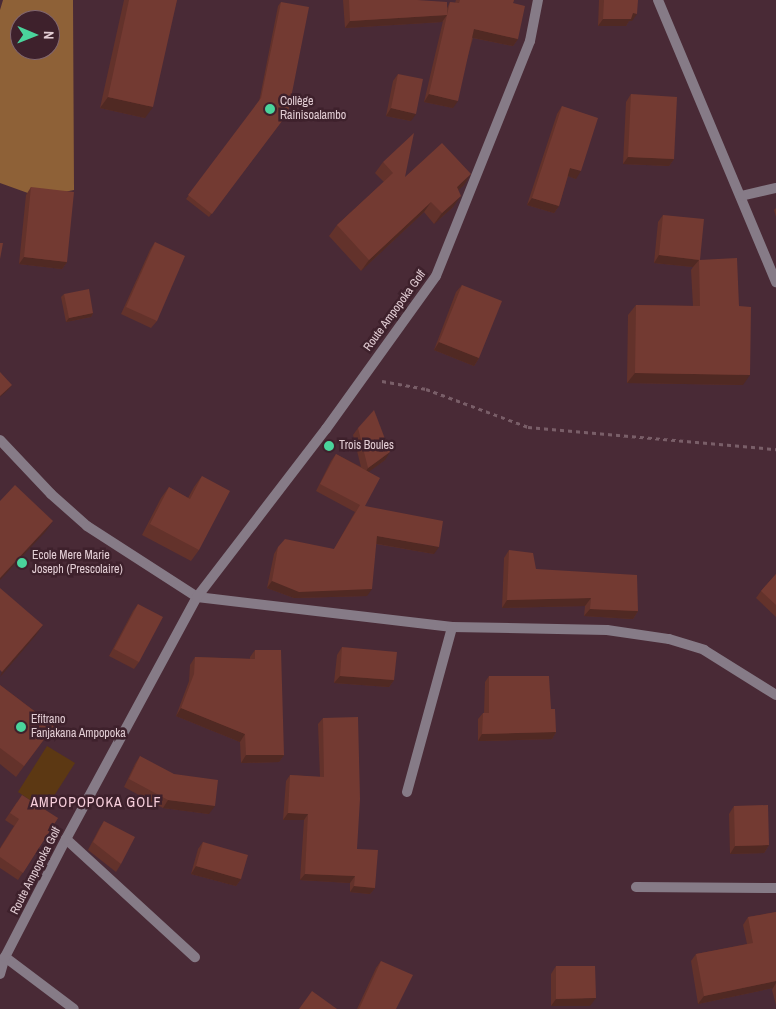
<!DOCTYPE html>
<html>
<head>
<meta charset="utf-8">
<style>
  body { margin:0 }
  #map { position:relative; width:776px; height:1009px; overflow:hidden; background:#492a36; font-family:"Archivo Narrow",sans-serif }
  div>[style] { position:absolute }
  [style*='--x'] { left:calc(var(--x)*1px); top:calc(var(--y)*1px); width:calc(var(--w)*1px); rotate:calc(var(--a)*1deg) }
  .green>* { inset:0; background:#5c3813 }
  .forest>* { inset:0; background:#8e6137 }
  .path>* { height:3px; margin-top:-1.5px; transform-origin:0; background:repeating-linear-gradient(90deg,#795e68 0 4px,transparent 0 8px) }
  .minor>* { height:10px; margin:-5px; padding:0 5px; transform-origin:5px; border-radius:5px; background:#867b87 }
  .wall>* { inset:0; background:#63322b }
  .shaded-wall>* { inset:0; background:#502923 }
  .building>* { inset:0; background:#733a32 }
  .dots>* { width:14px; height:14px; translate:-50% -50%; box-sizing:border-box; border:2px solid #3e212c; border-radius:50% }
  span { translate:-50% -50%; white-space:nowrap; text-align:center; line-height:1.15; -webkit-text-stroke:5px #3e212c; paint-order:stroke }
  .poi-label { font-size:12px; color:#e2cdd4 }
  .left { translate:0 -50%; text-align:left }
  .street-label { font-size:12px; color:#e2cdd4 }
  .neighbourhood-label { font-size:14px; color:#f8cfdc; letter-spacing:1px }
  .north { position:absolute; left:10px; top:10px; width:50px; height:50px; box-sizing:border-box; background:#3e212c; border:1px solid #80666f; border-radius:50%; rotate:91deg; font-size:14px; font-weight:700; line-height:20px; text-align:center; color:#e2cdd4 }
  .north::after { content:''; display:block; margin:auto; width:18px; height:22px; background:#4ad49c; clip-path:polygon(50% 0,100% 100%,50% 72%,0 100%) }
</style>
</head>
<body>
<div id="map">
  <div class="green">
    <i style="clip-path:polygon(47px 746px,75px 763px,45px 810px,18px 792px)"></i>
  </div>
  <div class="forest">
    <i style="clip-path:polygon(evenodd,3px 0,73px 0,74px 190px,39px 197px,0 183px,0 10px,3px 0,20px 20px,50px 20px,50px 50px,20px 50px,20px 20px)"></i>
  </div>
  <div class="path">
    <i style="--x:382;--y:381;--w:45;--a:10.3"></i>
    <i style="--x:426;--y:389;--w:109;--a:20.4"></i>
    <i style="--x:528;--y:427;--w:249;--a:5.1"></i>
  </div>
  <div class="minor">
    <i style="--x:658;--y:0;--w:306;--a:67.3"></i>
    <i style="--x:741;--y:196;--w:36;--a:-13"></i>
    <i style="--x:0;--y:440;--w:74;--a:46.6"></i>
    <i style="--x:51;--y:494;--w:48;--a:41.6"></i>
    <i style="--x:87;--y:526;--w:131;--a:32.8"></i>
    <i style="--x:197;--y:597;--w:257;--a:6.7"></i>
    <i style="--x:452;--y:627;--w:155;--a:1.1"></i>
    <i style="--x:607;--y:630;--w:63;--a:8.3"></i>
    <i style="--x:669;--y:639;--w:37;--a:17"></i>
    <i style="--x:704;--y:650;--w:85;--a:32"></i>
    <i style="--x:407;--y:792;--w:171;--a:-74.7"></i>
    <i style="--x:66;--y:839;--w:175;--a:42.5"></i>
    <i style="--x:636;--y:887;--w:140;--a:0.4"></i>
    <i style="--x:5;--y:957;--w:86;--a:37"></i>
    <i style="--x:0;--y:974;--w:18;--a:-74"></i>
    <i style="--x:5;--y:957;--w:133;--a:-62.7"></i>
    <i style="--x:66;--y:839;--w:275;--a:-61.6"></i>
    <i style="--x:197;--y:597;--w:212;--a:-52.5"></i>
    <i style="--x:326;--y:429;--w:188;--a:-54.3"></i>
    <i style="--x:436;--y:276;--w:253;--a:-68.2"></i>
    <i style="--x:530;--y:41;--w:42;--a:-79"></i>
  </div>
  <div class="wall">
    <i style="clip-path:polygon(124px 0,177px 0,145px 118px,100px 108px)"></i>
    <i style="clip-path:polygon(343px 0,417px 0,447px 8px,450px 2px,455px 3px,456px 0,514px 0,513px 3px,518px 39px,513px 46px,473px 38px,453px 108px,424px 102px,443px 21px,442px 22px,345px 28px)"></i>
    <i style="clip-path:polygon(599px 0,638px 0,632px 21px,629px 21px,626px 26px,598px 26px)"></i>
    <i style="clip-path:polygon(281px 2px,288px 113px,209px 217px,186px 199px,259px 102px,278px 6px)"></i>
    <i style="clip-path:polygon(398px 74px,411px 121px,386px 116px,393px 81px)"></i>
    <i style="clip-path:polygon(631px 94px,674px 159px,669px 166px,623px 164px,626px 102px)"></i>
    <i style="clip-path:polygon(562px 106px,576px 179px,568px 176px,559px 206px,554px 213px,527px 205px,557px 114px)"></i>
    <i style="clip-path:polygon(383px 162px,405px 177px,464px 185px,458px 190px,453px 207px,434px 224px,424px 212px,361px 271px,329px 236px,337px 225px,384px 182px,375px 173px)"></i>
    <i style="clip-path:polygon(31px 187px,67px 262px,62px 269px,19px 264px,26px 195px)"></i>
    <i style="clip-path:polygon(776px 208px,776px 217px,774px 210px)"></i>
    <i style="clip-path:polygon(663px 215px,700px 260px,743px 385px,627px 383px,628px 315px,636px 305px,693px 306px,691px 270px,693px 267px,654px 263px,658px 222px)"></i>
    <i style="clip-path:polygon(155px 242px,157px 321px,151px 328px,121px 314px,150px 250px)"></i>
    <i style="clip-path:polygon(462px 285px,479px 358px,474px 366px,434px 350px,456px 292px)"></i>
    <i style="clip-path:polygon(64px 294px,93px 313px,91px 317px,66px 322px,61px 297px)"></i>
    <i style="clip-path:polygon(358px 428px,385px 460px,368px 472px,365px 506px,434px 554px,376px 544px,367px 596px,294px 598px,267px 588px,274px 554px,278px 547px,334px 549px,355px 512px,316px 491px,331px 461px,336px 454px,361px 467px,353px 435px)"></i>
    <i style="clip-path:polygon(202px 476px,199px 550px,191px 561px,142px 535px,161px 498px,169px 487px,188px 498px,194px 487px)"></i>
    <i style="clip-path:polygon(509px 550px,536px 569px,638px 611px,633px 619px,584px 616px,585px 606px,502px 608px,504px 558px)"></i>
    <i style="clip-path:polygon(776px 574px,776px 617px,756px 598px,761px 591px)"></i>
    <i style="clip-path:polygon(138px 604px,139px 662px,134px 669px,109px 656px,133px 611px)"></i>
    <i style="clip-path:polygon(342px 647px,394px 680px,389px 687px,334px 683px,337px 655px)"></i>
    <i style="clip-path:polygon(255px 650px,284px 755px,279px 762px,241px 763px,240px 742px,176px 716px,189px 681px,190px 665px,195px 657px,250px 659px,250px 657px)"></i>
    <i style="clip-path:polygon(489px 676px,551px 709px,556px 732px,552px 739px,478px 741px,478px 719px,483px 713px,484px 713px,485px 682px)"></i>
    <i style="clip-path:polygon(0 685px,54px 726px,16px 777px,0 764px)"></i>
    <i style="clip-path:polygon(323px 718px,357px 849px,375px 888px,370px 894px,350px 892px,350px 883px,300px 880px,304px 820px,283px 820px,286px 781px,290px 775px,320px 777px,318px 724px)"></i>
    <i style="clip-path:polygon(140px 756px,209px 814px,163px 808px,124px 787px,135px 764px)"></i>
    <i style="clip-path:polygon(17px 802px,58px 818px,18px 880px,0 868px,0 848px,14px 826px,5px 820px)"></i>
    <i style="clip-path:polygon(734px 806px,769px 845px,764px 853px,730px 854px,729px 814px)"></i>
    <i style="clip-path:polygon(104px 821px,121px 864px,116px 872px,88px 850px,99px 829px)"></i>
    <i style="clip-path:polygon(203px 842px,241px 879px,236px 886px,191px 874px,198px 849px)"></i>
    <i style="clip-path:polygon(776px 912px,776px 1005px,772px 990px,773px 988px,698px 1004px,691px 961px,696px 954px,747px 944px,743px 925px,748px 917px)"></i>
    <i style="clip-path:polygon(381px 961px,396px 1009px,357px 1009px,376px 968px)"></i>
    <i style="clip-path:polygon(556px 966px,590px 1006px,551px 1006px,551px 974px)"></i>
  </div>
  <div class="shaded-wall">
    <i style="clip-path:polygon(633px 13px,637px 14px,632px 21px,629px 21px,626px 26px,598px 26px,603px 19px)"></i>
    <i style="clip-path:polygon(447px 15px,442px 22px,345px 28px,350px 21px)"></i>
    <i style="clip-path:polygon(474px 29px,518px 39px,513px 46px,469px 37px)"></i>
    <i style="clip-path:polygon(429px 94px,458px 101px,453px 108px,424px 102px)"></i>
    <i style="clip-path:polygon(108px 97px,153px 107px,145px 118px,100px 108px)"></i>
    <i style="clip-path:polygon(391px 108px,416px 114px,411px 121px,386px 116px)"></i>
    <i style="clip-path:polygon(628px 157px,674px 159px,669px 166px,623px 164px)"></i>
    <i style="clip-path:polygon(570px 168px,581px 171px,576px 179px,565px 175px)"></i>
    <i style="clip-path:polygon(471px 174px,464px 185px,449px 198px,457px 187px)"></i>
    <i style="clip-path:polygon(461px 196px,453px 207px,434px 224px,442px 213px)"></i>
    <i style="clip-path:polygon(532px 198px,559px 206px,554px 213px,527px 205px)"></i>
    <i style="clip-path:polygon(431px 202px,424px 212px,361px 271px,369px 260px)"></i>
    <i style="clip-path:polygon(659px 255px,699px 260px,693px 267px,654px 263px)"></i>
    <i style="clip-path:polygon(24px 257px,67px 262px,62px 269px,19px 264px)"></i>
    <i style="clip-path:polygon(93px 313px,91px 317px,66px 322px,69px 318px)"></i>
    <i style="clip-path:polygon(439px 342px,479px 358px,474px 366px,434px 350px)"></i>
    <i style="clip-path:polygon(635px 373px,750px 375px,743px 385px,627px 383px)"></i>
    <i style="clip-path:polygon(12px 385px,9px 389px,0 397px,0 396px)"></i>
    <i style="clip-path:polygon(390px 452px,385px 460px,363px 476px,368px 468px)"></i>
    <i style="clip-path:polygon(53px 521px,46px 531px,0 580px,0 578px)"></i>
    <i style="clip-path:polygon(377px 536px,439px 547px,434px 554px,372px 543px)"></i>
    <i style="clip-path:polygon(272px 581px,372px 589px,367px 596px,294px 598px,267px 588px)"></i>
    <i style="clip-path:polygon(591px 598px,585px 606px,502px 608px,507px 600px)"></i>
    <i style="clip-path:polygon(590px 609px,638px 611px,633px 619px,584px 616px)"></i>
    <i style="clip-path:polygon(43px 625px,36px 635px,0 677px,2px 672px)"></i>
    <i style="clip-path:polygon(340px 676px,394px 680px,389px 687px,334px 683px)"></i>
    <i style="clip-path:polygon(181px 708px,245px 734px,240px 742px,176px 716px)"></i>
    <i style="clip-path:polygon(556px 732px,552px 739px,478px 741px,482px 734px)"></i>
    <i style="clip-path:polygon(246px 755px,284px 755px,279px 762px,241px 763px)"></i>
    <i style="clip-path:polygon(168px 800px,215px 806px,209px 814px,163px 808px)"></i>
    <i style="clip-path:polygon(288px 813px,308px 814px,304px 820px,283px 820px)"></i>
    <i style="clip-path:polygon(769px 845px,764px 853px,730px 854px,735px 846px)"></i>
    <i style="clip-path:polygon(196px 866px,241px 879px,236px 886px,191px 874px)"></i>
    <i style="clip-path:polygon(305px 874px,355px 876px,350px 883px,300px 880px)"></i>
    <i style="clip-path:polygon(354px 886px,375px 888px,370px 894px,350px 892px)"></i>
    <i style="clip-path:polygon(776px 981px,776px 983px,773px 988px,698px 1004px,704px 996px)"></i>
    <i style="clip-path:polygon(596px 998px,590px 1006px,551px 1006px,556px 999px)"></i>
  </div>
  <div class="building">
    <i style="clip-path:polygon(129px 0,177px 0,153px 107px,108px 97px)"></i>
    <i style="clip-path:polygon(349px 0,417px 0,447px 2px,447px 15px,350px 21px)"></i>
    <i style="clip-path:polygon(460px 0,514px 0,513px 3px,525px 6px,518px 39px,474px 29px,458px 101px,429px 94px,450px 2px,459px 3px)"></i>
    <i style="clip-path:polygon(604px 0,638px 0,637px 14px,633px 13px,631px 19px,603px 19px)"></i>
    <i style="clip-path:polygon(281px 2px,309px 7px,288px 113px,212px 214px,188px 195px,261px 98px)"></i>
    <i style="clip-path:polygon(398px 74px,423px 79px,416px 114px,391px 108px)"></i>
    <i style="clip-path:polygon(631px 94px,677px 97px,674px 159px,628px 157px)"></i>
    <i style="clip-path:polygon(562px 106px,598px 118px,581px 171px,570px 168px,559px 206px,532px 198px)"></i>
    <i style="clip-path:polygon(414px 133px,405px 177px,442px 143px,471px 174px,457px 187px,461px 196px,442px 213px,431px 202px,369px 260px,337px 225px,393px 173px,383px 162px)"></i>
    <i style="clip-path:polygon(31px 187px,74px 192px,67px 262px,24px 257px)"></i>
    <i style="clip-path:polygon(663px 215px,704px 219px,700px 260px,659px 255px)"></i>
    <i style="clip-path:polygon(155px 242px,185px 256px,157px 321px,126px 307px)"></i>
    <i style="clip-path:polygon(0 243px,3px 243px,0 259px)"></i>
    <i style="clip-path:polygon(737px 258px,739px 306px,751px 307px,750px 375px,635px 373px,636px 305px,700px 306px,699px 260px)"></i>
    <i style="clip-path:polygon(462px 285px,502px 301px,479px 358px,439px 342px)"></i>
    <i style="clip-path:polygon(89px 289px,93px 313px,69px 318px,64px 294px)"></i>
    <i style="clip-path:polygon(0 372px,12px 385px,0 396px)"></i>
    <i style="clip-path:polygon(374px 410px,390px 452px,368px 468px,358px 428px)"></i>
    <i style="clip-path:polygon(336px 454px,380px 478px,365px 506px,443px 521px,439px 547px,377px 536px,372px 589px,299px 592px,272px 581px,278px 547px,285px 539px,334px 549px,360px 505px,320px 484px)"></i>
    <i style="clip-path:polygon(202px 476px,230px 491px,199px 550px,150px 524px,169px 487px,190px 499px)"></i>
    <i style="clip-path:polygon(15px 485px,53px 521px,0 578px,0 501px)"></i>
    <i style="clip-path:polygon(509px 550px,533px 553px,536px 569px,637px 575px,638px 611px,590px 609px,591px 598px,507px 600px)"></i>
    <i style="clip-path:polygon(776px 574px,776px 605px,761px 591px)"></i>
    <i style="clip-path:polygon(0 588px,43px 625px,2px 672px,0 670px)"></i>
    <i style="clip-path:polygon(138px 604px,163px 617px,139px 662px,114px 649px)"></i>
    <i style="clip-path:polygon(342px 647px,397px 652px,394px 680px,340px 676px)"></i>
    <i style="clip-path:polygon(255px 650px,281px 650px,284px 755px,246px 755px,245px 734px,181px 708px,194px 674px,195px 657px,255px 659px)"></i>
    <i style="clip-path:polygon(489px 676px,549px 676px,551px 709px,555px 709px,556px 732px,482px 734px,483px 713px,489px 713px)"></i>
    <i style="clip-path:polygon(0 685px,54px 726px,24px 766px,0 748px)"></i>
    <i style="clip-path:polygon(358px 717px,360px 799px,357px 849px,378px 850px,375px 888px,354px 886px,355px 876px,305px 874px,308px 814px,288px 813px,290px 775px,324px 777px,323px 718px)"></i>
    <i style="clip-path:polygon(140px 756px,174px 774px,218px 780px,215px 806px,168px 800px,129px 779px)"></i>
    <i style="clip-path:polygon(22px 795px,58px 818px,23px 873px,0 857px,0 849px,19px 819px,10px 813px)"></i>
    <i style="clip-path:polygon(768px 805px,769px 845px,735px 846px,734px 806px)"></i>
    <i style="clip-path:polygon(104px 821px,135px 837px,121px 864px,93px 842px)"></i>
    <i style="clip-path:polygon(203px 842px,248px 855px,241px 879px,196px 866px)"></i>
    <i style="clip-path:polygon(776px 912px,776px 981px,704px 996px,696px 954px,753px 943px,748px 917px)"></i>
    <i style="clip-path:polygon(381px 961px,413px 975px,396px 1009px,359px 1009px)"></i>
    <i style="clip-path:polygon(556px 966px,595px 966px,596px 998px,556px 999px)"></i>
    <i style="clip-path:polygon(312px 991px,337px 1009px,299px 1009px)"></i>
  </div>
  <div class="dots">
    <i style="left:270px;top:109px;background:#4ad49c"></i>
    <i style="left:329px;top:446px;background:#4ad49c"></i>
    <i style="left:22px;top:563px;background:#4ad49c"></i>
    <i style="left:21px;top:727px;background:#4ad49c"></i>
  </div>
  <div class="poi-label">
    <span class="left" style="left:280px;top:109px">Collège<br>Rainisoalambo</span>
    <span class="left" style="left:339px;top:446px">Trois Boules</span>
    <span class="left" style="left:32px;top:563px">Ecole Mere Marie<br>Joseph (Prescolaire)</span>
    <span class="left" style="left:31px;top:727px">Efitrano<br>Fanjakana Ampopoka</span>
  </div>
  <div class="street-label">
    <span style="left:395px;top:311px;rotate:-54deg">Route Ampopoka Golf</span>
    <span style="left:36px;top:871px;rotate:-63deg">Route Ampopoka Golf</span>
  </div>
  <div class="neighbourhood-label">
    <span style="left:96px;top:802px">AMPOPOPOKA GOLF</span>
  </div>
  <div class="north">N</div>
</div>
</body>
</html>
